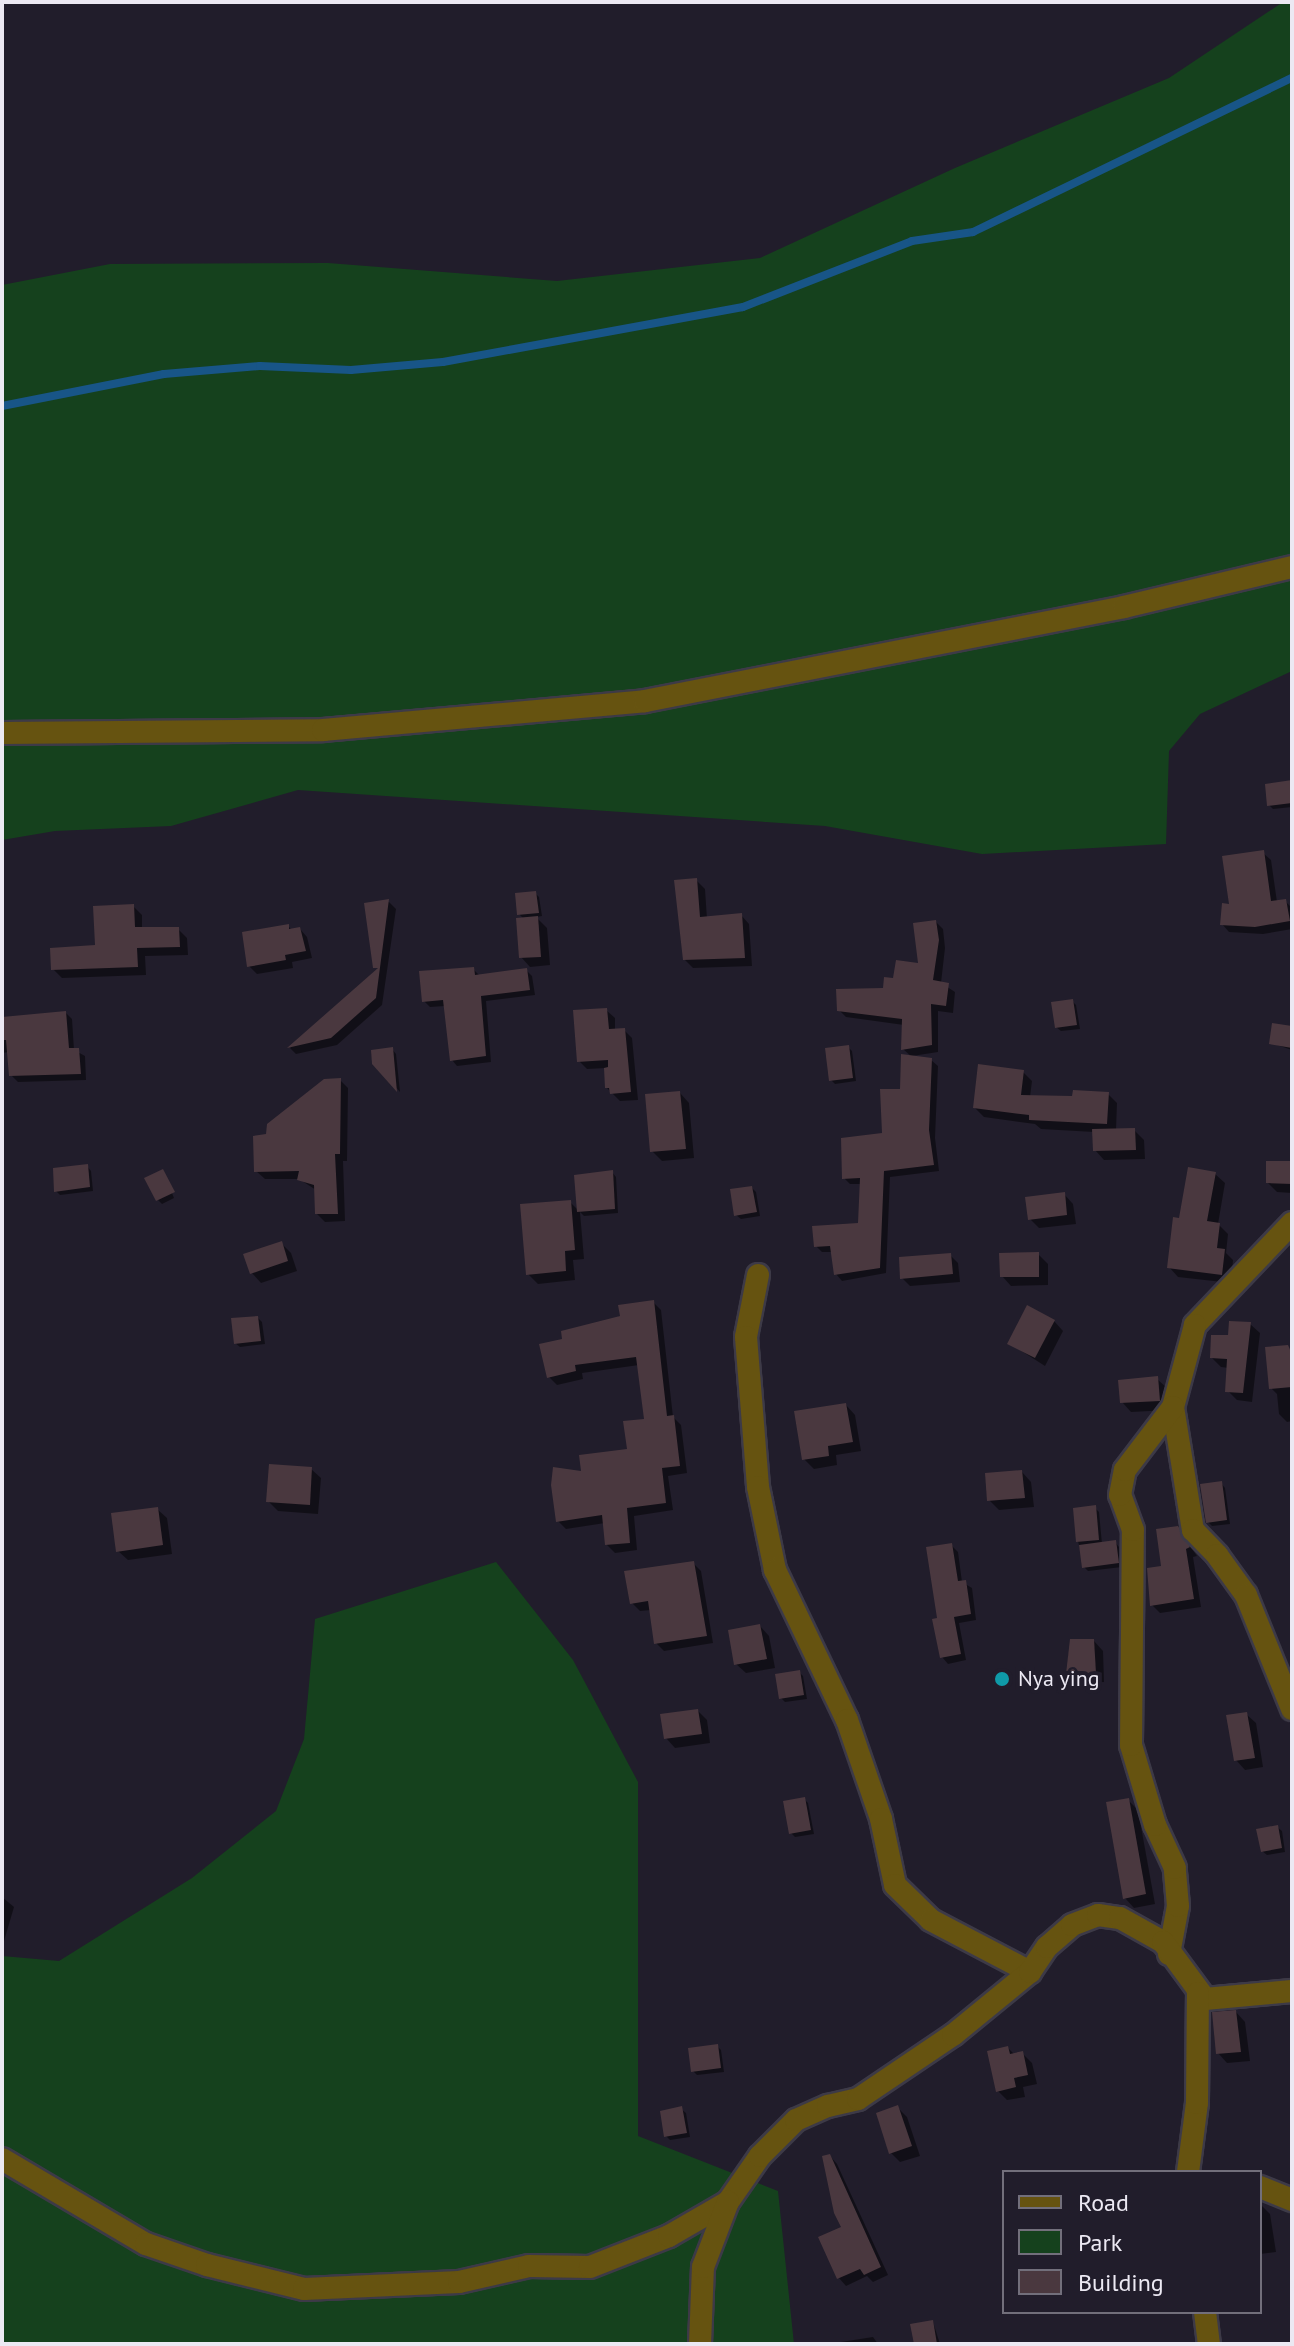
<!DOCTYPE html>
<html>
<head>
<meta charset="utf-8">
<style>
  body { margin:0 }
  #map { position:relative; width:1294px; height:2346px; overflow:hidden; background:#211d2b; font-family:"PT Sans",sans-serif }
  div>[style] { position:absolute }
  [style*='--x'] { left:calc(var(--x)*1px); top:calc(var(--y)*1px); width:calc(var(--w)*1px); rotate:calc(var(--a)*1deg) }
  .green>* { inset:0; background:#15411d }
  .shadow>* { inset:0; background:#0007 }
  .stream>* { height:8px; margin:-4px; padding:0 4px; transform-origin:4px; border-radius:4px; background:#185587 }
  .building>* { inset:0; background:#4a383f }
  .roads { filter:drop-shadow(2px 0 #3d3a47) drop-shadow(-2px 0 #3d3a47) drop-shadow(0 2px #3d3a47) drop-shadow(0 -2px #3d3a47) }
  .minor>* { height:22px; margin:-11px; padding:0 11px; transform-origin:11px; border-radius:11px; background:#665310 }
  .dots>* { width:22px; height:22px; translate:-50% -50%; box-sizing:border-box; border:4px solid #211d2b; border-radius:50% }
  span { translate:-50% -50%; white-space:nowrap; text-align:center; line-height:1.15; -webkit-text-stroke:8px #211d2b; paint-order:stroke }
  .poi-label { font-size:22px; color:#ece9f3 }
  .left { translate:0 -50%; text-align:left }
  .frame { position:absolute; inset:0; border:4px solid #ece9f3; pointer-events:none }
  .legend { position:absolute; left:1002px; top:2170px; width:260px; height:144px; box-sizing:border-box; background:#211d2b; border:2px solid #726f7b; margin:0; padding:10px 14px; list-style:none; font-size:24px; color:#ece9f3 }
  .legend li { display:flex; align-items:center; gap:16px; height:40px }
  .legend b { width:40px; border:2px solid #726f7b }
</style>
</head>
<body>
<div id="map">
  <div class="green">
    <i style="clip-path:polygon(1283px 2px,1292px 2px,1292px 671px,1200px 714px,1169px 751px,1166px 844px,982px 854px,825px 826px,298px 790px,171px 826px,55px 831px,2px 840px,2px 285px,110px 264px,328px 263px,557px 281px,760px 258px,955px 168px,1169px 78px)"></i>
    <i style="clip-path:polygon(496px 1562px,573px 1660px,638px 1782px,638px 2136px,778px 2191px,794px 2344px,2px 2344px,2px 1956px,59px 1961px,192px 1878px,276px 1811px,304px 1739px,315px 1619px)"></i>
  </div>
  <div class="shadow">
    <i style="clip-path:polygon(1292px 783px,1292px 807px,1273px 809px,1269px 805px)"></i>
    <i style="clip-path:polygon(1263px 853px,1271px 860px,1277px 902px,1285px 901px,1292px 908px,1292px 929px,1263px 934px,1229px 932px,1222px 924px)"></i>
    <i style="clip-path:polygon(696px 880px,705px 889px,707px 919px,741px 915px,749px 924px,752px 966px,693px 968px,685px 960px)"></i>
    <i style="clip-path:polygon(535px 893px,539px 897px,542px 916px,536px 917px,547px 928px,550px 965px,530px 967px,521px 957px,525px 920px,519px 914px)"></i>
    <i style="clip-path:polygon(389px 902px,396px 909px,382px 1005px,337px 1045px,296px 1054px,290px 1048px,379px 970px,367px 905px)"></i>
    <i style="clip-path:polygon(133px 906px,142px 915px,142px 929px,178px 929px,187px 938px,188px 955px,145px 956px,146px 975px,62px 978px,53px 969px,97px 947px)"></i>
    <i style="clip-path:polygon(936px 922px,943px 929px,945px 948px,941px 983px,955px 992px,953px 1013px,938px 1011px,938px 1052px,912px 1056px,931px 1060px,938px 1066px,935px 1138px,939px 1171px,890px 1177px,886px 1273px,842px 1281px,836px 1274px,833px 1252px,822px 1252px,816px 1246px,860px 1225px,862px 1184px,850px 1184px,844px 1178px,884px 1134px,912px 1057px,903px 1049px,904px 1025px,846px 1017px,839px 1010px,885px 990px,920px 965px)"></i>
    <i style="clip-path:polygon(288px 926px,292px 930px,300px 929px,307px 937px,312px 958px,292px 962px,293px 968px,257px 974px,249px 966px)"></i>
    <i style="clip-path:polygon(473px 969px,480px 976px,526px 970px,532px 976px,535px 995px,486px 1001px,491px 1062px,457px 1066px,452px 1060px,445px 1006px,430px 1007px,424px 1001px)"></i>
    <i style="clip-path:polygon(1072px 1001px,1076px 1005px,1080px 1029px,1061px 1031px,1056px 1027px)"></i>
    <i style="clip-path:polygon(606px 1010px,615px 1018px,615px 1030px,624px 1030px,632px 1038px,638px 1100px,620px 1101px,607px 1088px,606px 1068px,587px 1069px,579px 1061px)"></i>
    <i style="clip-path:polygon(66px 1013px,72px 1019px,74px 1050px,85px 1056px,86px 1080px,18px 1082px,11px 1075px,9px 1052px,2px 1053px,2px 1019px)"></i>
    <i style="clip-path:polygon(1292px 1028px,1292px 1050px,1271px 1043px)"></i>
    <i style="clip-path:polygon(848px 1047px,852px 1051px,856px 1081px,835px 1084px,831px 1080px)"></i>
    <i style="clip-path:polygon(392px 1049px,396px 1054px,400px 1092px,374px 1063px)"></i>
    <i style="clip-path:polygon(1023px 1072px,1032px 1081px,1030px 1097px,1074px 1098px,1108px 1094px,1117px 1103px,1116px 1130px,1134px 1130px,1144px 1140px,1145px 1159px,1104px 1160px,1095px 1150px,1094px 1132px,1041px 1129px,1035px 1124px,984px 1117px,975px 1108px)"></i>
    <i style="clip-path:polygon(340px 1080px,348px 1088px,347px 1161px,343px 1161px,345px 1221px,325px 1222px,317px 1214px,316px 1190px,299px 1179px,265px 1179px,256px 1171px,267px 1136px)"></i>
    <i style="clip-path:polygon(680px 1093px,689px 1103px,694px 1158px,662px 1161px,652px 1151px)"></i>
    <i style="clip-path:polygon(1292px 1163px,1292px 1193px,1277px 1192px,1268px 1183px)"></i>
    <i style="clip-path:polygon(87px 1166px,91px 1171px,93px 1191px,60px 1195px,56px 1191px)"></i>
    <i style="clip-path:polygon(163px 1171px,174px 1198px,162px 1204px,158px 1200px)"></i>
    <i style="clip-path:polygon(612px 1172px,616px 1177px,618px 1213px,584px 1216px,580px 1212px,584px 1259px,573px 1260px,575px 1280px,538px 1284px,528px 1274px,570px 1202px,579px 1211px)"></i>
    <i style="clip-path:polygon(1215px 1174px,1225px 1183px,1218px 1224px,1228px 1234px,1226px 1253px,1233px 1260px,1231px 1283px,1178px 1277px,1169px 1267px,1181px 1220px)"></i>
    <i style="clip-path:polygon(752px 1188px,756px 1192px,760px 1216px,741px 1219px,736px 1215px)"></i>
    <i style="clip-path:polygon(1064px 1194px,1073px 1204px,1076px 1224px,1039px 1228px,1030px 1219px)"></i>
    <i style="clip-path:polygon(281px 1243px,291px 1253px,297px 1271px,261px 1283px,252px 1273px)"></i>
    <i style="clip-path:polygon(1038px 1254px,1048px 1264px,1048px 1285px,1011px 1286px,1002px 1276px)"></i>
    <i style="clip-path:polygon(950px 1255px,958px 1263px,960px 1282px,910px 1286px,902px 1278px)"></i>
    <i style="clip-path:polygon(653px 1302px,661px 1310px,673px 1417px,681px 1425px,687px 1473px,668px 1476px,673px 1510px,634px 1516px,637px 1550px,615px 1553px,607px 1545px,605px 1523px,566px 1529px,558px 1521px,584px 1473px,629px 1451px,647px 1420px,639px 1365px,582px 1373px,583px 1379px,557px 1385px,549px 1377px,564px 1340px)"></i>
    <i style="clip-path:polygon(258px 1318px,262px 1322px,265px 1344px,240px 1347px,235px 1343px)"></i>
    <i style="clip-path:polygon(1054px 1321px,1063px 1331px,1045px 1366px,1009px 1343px)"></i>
    <i style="clip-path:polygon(1250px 1324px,1260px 1333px,1252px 1402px,1237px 1400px,1228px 1391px,1229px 1368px,1221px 1367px,1212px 1358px,1230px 1337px)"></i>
    <i style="clip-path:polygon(1287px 1347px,1292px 1352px,1292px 1421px,1287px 1422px,1279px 1414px,1277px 1394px,1271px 1388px)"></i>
    <i style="clip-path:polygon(1157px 1379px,1167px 1388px,1169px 1410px,1131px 1412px,1122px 1402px)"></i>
    <i style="clip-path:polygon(846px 1405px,855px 1415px,861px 1451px,836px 1455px,837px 1465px,814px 1469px,804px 1459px)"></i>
    <i style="clip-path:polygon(311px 1469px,321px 1478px,318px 1514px,278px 1511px,268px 1501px)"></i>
    <i style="clip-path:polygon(1022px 1472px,1031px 1482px,1034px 1507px,999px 1510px,989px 1500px)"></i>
    <i style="clip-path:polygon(1221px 1483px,1225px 1488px,1230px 1524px,1212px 1526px,1208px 1522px)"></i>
    <i style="clip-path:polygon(1095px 1508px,1099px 1512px,1102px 1544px,1115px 1542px,1119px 1547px,1122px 1567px,1088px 1571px,1084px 1567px,1078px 1541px)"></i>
    <i style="clip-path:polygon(157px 1509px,167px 1518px,172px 1554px,128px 1560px,118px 1551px)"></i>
    <i style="clip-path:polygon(1177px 1528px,1197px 1556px,1193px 1557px,1201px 1607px,1160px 1613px,1152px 1605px)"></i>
    <i style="clip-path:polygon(951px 1545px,958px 1552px,962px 1582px,972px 1588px,976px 1620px,959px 1623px,966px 1660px,948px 1664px,942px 1657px,940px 1620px)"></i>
    <i style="clip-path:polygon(693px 1563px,701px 1571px,713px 1643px,664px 1651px,656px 1643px,651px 1610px,640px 1611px,632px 1603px)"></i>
    <i style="clip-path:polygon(760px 1626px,769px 1636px,775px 1668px,746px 1673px,736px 1664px)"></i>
    <i style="clip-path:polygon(1094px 1641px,1103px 1651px,1104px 1682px,1078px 1683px,1068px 1673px,1068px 1655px)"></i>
    <i style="clip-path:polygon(799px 1672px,803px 1676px,807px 1699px,785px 1702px,781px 1698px)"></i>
    <i style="clip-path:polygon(698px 1711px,707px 1720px,710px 1743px,675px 1748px,666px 1738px)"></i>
    <i style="clip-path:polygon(1246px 1714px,1256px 1723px,1263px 1767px,1245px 1770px,1236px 1760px)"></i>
    <i style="clip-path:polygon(804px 1799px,808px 1803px,814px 1834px,795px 1837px,791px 1833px)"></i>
    <i style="clip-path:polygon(1129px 1801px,1138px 1810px,1155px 1904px,1134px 1908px,1125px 1898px)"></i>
    <i style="clip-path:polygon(1277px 1827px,1282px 1831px,1285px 1852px,1267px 1855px,1262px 1851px)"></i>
    <i style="clip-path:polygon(2px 1897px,14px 1907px,4px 1941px,2px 1941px)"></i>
    <i style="clip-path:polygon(1236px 2012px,1245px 2022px,1250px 2061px,1227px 2063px,1218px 2053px)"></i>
    <i style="clip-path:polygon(717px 2046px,721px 2050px,724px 2072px,697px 2075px,693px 2071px)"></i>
    <i style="clip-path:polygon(1008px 2048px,1015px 2055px,1023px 2054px,1032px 2063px,1037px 2084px,1023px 2087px,1025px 2097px,1007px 2100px,998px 2091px)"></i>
    <i style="clip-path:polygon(898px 2108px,907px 2117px,920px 2156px,900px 2162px,891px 2153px)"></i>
    <i style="clip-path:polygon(681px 2109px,686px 2113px,690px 2137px,670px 2140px,666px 2136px)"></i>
    <i style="clip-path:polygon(830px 2156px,837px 2164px,888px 2275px,873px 2282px,867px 2276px,846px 2286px,839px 2278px,820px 2238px,843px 2228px)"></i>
    <i style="clip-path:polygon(1260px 2204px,1270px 2214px,1276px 2252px,1260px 2254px)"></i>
    <i style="clip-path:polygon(933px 2322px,940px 2344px,916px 2344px)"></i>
    <i style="clip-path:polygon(873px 2337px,878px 2344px,841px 2344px,841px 2342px)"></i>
  </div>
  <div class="stream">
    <i style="--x:2;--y:406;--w:165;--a:-11.2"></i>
    <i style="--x:164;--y:374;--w:96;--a:-4.8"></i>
    <i style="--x:260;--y:366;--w:91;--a:2.5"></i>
    <i style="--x:351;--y:370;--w:92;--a:-5"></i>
    <i style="--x:443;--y:362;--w:305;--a:-10.4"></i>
    <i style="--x:743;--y:307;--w:181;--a:-21.3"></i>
    <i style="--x:912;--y:241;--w:62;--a:-8.4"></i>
    <i style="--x:973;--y:232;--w:354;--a:-25.8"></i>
  </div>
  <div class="building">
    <i style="clip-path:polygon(1292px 780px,1292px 803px,1267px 806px,1265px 784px)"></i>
    <i style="clip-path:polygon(1264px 850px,1271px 901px,1286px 899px,1290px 921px,1255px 927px,1220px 925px,1222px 903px,1229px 904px,1222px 856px)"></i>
    <i style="clip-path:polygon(697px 878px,700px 917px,742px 913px,745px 958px,683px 960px,674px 880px)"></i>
    <i style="clip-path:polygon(536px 891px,539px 913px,517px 915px,515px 893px)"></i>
    <i style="clip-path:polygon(389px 899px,376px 998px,331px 1038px,287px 1048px,378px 968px,373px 968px,364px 903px)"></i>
    <i style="clip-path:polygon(134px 904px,135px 927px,179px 927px,180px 947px,137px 948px,138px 967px,51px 970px,50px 948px,95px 945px,93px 906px)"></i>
    <i style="clip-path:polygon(538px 916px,541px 957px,519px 958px,516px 918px)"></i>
    <i style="clip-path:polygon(936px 920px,939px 940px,933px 980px,949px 983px,946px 1006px,931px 1004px,932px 1045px,901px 1050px,902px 1019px,837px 1011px,836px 989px,883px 988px,884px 977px,893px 978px,896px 960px,918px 963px,913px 923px)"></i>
    <i style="clip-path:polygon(289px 924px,289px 929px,300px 927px,306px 951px,285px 955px,286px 960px,247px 967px,242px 932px)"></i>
    <i style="clip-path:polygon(474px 967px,475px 975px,527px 968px,530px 990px,481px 996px,486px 1056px,450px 1061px,443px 1000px,422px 1002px,419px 971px)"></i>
    <i style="clip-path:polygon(1073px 999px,1077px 1025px,1055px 1028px,1051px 1002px)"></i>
    <i style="clip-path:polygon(607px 1008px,609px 1029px,625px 1028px,631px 1092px,610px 1094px,609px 1088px,605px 1088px,604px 1068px,608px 1067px,608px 1060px,577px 1062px,573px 1010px)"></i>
    <i style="clip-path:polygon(66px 1011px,69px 1048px,79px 1048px,81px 1074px,9px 1076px,6px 1040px,2px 1040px,2px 1017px)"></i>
    <i style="clip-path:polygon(1272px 1023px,1292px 1026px,1292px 1048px,1269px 1044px)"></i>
    <i style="clip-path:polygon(849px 1045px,853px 1078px,829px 1081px,825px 1048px)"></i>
    <i style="clip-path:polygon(393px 1047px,397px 1092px,372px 1064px,371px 1050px)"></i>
    <i style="clip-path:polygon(901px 1054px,932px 1058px,929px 1130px,934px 1165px,884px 1171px,880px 1268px,834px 1275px,830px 1246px,814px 1247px,812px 1226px,858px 1223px,860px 1178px,842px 1179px,841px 1138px,882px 1133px,880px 1089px,900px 1089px)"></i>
    <i style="clip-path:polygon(978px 1064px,1024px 1070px,1021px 1095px,1072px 1096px,1073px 1090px,1109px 1092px,1107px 1124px,1029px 1120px,1029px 1115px,973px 1108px)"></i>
    <i style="clip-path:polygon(341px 1078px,340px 1154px,335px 1154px,338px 1214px,315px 1214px,314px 1185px,297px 1180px,299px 1171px,254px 1172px,253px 1136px,266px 1134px,267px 1124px,324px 1079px)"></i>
    <i style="clip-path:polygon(680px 1091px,686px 1149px,650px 1152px,645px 1094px)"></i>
    <i style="clip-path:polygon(1135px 1128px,1136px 1150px,1093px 1151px,1092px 1129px)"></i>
    <i style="clip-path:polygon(1266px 1161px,1292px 1161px,1292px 1184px,1266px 1183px)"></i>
    <i style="clip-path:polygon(88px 1164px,90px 1187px,54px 1192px,53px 1168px)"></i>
    <i style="clip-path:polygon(1188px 1167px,1216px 1172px,1207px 1221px,1220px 1223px,1217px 1248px,1225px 1249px,1222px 1275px,1167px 1268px,1173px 1217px,1179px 1218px)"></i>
    <i style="clip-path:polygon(163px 1169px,175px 1192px,156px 1201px,144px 1178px)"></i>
    <i style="clip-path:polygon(613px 1170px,615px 1209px,577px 1212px,574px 1175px)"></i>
    <i style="clip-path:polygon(752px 1186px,757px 1212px,734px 1216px,730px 1189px)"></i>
    <i style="clip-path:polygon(1065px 1192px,1067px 1215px,1028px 1220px,1025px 1197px)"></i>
    <i style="clip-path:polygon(571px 1200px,575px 1250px,565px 1251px,566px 1271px,526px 1275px,520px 1204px)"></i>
    <i style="clip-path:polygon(282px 1241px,288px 1261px,250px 1274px,243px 1254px)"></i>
    <i style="clip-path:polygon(1039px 1252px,1039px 1277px,1000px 1277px,999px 1253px)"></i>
    <i style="clip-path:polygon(951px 1253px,953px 1274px,900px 1279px,899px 1257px)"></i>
    <i style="clip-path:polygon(654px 1300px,667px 1416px,674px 1415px,680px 1466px,662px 1468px,666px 1503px,627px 1508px,630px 1543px,605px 1545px,602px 1515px,556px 1522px,551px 1485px,553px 1467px,581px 1471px,579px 1455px,627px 1449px,623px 1421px,644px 1419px,636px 1357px,575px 1365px,576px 1371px,547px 1378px,539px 1344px,562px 1339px,561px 1331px,620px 1316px,618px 1305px)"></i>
    <i style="clip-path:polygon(1027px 1305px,1055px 1320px,1035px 1358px,1007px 1344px)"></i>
    <i style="clip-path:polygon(258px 1316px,261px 1341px,234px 1344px,231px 1318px)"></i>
    <i style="clip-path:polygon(1229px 1321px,1251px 1322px,1243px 1393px,1225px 1392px,1227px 1359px,1210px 1358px,1211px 1335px,1228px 1335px)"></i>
    <i style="clip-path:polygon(1288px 1345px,1292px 1354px,1292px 1387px,1269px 1389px,1265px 1347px)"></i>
    <i style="clip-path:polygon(1158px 1376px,1160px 1401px,1120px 1403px,1118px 1380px)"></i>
    <i style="clip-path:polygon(846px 1403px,853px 1442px,828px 1446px,829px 1456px,802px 1460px,794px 1411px)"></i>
    <i style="clip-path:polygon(269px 1464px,312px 1467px,310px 1505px,266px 1502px)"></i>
    <i style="clip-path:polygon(1022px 1470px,1025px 1498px,987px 1501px,985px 1473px)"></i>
    <i style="clip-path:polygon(1222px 1481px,1227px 1520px,1206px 1523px,1200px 1484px)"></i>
    <i style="clip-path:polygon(1096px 1505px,1099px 1540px,1076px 1542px,1073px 1508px)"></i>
    <i style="clip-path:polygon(158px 1507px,163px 1545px,116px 1552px,111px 1513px)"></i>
    <i style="clip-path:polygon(1178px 1526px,1190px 1547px,1186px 1549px,1194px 1599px,1150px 1606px,1147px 1568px,1161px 1566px,1156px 1529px)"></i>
    <i style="clip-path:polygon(1116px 1540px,1119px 1563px,1082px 1568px,1079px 1545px)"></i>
    <i style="clip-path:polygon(952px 1543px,958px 1581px,966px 1580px,971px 1614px,954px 1617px,961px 1654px,940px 1658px,932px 1619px,937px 1618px,926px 1547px)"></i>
    <i style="clip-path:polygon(694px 1561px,707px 1636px,654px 1644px,648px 1601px,630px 1604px,624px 1571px)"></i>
    <i style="clip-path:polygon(760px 1624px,767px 1659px,734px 1665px,728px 1630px)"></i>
    <i style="clip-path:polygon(1070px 1639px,1094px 1639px,1096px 1673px,1066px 1674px)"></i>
    <i style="clip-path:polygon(800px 1670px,804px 1695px,779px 1699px,775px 1674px)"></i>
    <i style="clip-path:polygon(698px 1709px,702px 1734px,664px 1739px,660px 1714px)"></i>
    <i style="clip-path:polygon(1247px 1712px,1255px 1758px,1234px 1761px,1226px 1715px)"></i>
    <i style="clip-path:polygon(805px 1797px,811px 1830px,789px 1834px,783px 1801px)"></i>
    <i style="clip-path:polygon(1129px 1798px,1146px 1894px,1123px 1899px,1106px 1802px)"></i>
    <i style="clip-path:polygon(1278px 1825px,1282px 1848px,1261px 1852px,1256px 1829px)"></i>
    <i style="clip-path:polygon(1236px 2010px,1241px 2052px,1216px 2054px,1212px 2012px)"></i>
    <i style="clip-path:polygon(718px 2044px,721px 2068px,691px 2072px,688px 2048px)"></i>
    <i style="clip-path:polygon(1008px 2046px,1010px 2054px,1023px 2051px,1028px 2075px,1014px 2078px,1016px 2087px,996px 2092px,987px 2051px)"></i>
    <i style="clip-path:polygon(898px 2105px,912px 2146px,889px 2154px,876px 2113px)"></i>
    <i style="clip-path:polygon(682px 2106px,687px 2133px,664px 2137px,660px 2111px)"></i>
    <i style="clip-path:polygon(830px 2154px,881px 2267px,864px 2275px,860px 2269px,837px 2279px,818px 2237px,841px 2227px,834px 2213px,822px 2156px)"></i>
    <i style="clip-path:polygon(933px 2320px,937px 2344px,914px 2344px,910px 2324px)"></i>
  </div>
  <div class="roads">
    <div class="minor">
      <i style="--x:2;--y:733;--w:321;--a:-0.5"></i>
      <i style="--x:323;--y:730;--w:323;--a:-5.1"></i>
      <i style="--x:645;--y:701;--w:488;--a:-11.1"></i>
      <i style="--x:1124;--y:607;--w:173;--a:-13.4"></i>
      <i style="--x:1292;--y:1223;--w:141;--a:133.6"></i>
      <i style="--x:1195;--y:1325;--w:85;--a:105"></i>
      <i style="--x:1173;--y:1407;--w:125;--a:80.8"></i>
      <i style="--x:1193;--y:1530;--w:35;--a:46"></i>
      <i style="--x:1217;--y:1555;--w:49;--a:54.1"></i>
      <i style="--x:1246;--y:1595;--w:123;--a:68"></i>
      <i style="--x:758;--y:1275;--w:63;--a:101"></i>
      <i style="--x:746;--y:1337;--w:150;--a:85.4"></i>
      <i style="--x:758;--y:1487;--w:85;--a:78.4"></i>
      <i style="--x:775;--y:1570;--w:166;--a:64.4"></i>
      <i style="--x:847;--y:1720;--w:105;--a:71"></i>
      <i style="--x:881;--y:1819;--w:67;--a:78"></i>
      <i style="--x:895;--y:1885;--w:50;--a:44.2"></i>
      <i style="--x:931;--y:1920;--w:112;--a:27.7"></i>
      <i style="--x:1169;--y:1954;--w:49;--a:-79.4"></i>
      <i style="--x:1178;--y:1906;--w:38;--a:-95"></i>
      <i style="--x:1175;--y:1868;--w:47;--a:-114.9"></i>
      <i style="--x:1155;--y:1825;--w:84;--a:-106.7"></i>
      <i style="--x:1131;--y:1745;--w:215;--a:-89.5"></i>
      <i style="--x:1133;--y:1530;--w:37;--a:-110"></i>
      <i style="--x:1120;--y:1495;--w:25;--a:-79"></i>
      <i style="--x:1125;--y:1470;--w:79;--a:-52.7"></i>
      <i style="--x:2;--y:2159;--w:167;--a:30.6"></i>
      <i style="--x:146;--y:2244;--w:65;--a:19"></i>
      <i style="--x:207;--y:2265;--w:100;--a:13.9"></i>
      <i style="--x:304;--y:2289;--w:155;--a:-2.6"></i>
      <i style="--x:459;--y:2282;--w:72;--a:-12.9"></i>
      <i style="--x:529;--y:2266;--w:61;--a:0.9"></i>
      <i style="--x:590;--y:2267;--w:85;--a:-21.4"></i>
      <i style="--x:669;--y:2236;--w:68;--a:-30"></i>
      <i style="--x:728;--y:2202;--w:56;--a:-55.2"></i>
      <i style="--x:760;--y:2156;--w:51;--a:-45"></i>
      <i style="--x:796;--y:2120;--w:35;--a:-24"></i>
      <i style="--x:828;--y:2106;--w:31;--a:-13"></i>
      <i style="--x:858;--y:2099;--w:115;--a:-34"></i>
      <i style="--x:953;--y:2035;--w:99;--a:-39.3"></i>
      <i style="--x:1030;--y:1972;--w:30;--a:-56"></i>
      <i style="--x:1047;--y:1947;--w:33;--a:-41"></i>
      <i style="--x:1072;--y:1925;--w:28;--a:-21"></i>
      <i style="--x:1098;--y:1915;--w:22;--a:8"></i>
      <i style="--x:1120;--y:1918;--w:49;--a:29.2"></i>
      <i style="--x:1163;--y:1942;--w:71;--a:53.6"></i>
      <i style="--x:1205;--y:1999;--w:87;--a:-5.3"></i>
      <i style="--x:1188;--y:2172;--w:70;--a:-82.6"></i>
      <i style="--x:1197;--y:2103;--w:110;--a:-89.5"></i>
      <i style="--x:1260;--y:2187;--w:35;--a:22"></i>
      <i style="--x:1205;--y:2312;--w:32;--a:83"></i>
      <i style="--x:700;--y:2344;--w:77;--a:-87.8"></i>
      <i style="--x:703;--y:2267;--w:70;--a:-69"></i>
    </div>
  </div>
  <div class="dots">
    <i style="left:1002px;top:1679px;background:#0f9aa8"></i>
  </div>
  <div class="poi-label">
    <span class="left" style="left:1018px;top:1679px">Nya ying</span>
  </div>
  <div class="frame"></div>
  <ul class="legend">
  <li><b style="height:10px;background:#665310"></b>Road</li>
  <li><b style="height:22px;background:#15411d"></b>Park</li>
  <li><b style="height:22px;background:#4a383f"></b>Building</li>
  </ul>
</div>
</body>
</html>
